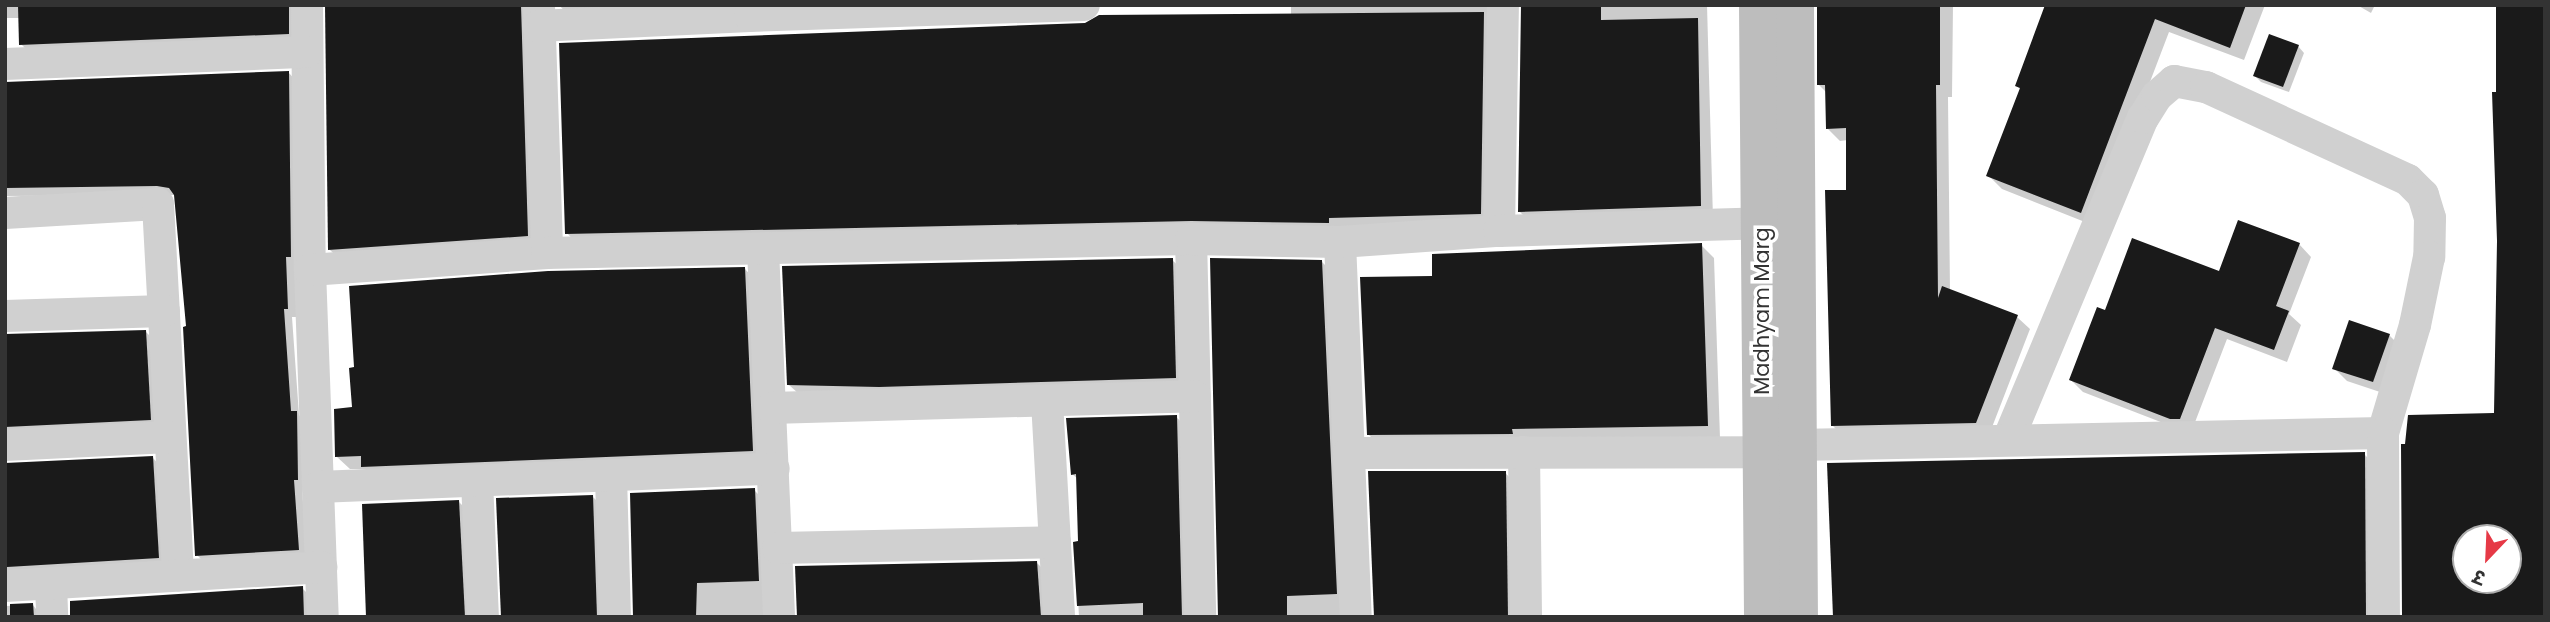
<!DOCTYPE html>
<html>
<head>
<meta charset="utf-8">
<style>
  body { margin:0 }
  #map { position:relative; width:2550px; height:622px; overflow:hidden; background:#fff; font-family:Poppins,"Noto Sans Devanagari",sans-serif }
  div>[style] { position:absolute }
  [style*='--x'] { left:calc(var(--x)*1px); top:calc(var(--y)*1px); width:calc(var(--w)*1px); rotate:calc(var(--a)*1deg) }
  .shadow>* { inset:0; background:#0003 }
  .building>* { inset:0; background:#1a1a1a }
  .street>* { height:32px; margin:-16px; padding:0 16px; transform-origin:16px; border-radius:16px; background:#d0d0d0 }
  .secondary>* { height:38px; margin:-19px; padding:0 19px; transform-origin:19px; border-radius:19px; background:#bdbdbd }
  span { translate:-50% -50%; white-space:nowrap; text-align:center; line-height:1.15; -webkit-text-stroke:7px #fff; paint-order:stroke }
  .street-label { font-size:21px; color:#333 }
  .frame { position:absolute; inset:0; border:7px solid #333; pointer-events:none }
  .north { position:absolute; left:2452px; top:524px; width:70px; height:70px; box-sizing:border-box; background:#fff; border:2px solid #adadad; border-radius:50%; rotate:203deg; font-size:19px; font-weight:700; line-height:28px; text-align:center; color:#333 }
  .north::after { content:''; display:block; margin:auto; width:24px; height:32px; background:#e63946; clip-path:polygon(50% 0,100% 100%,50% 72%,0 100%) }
</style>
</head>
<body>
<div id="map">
  <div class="shadow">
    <i style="clip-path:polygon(5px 5px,306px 5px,300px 45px,33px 56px,21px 44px,20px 18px,5px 18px)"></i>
    <i style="clip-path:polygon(327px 5px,540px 5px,539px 247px,342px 261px,330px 250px)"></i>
    <i style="clip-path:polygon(559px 5px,749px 5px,571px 18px)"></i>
    <i style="clip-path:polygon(1291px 5px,1504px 5px,1493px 226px,579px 246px,567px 233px,1291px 16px)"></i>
    <i style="clip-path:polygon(1523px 5px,1707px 5px,1713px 219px,1532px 224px,1519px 211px)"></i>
    <i style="clip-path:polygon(1818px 5px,1953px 5px,1952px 97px,1948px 97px,1950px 291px,2017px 317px,2030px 329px,1989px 435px,1845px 438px,1832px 425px,1848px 191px,1848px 140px,1840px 141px,1827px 128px,1827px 93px,1819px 85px)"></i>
    <i style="clip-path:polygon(2115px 5px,2265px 5px,2244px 60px,2169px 32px,2095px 226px,2002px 189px,1988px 175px,2021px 90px,2017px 86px)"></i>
    <i style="clip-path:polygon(2357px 5px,2375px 5px,2371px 13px)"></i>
    <i style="clip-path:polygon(2298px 46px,2304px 53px,2289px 92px,2261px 82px,2255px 76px)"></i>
    <i style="clip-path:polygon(289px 73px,297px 82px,296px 317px,292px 317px,299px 415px,305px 421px,306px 488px,302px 488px,307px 558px,206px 564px,197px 555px,188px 328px,176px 195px,5px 196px,5px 84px)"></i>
    <i style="clip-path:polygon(2299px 244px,2311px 257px,2289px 314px,2301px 325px,2287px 362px,2227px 339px,2192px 430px,2184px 431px,2083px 392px,2071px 380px,2106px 312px)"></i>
    <i style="clip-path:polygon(1701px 245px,1714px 258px,1720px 438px,1381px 447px,1368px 434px,1434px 278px)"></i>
    <i style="clip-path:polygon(1172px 260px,1182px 269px,1185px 387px,799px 394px,789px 385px)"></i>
    <i style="clip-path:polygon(1322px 262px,1334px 274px,1349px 617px,1220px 617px)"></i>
    <i style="clip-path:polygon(745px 269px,757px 282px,765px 464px,375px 479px,365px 469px,350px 469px,337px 457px,354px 409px)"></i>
    <i style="clip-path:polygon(146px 332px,154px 340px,159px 427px,5px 440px,5px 336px)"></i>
    <i style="clip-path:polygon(2389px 335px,2402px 348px,2386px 394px,2347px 381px,2334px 368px)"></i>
    <i style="clip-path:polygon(1176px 417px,1189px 429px,1193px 617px,1079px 617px,1075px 544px,1080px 542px,1078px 479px,1072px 474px)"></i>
    <i style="clip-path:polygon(2364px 454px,2377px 467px,2378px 617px,1834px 617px)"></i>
    <i style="clip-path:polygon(153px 458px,161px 467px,167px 566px,5px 580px,5px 465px)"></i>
    <i style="clip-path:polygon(1505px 473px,1518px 485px,1519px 617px,1376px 617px)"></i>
    <i style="clip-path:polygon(754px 490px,767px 503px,772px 617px,635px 617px)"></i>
    <i style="clip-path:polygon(592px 496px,605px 509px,608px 617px,503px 617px)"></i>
    <i style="clip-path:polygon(459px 502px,471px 514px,476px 617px,368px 617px)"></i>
    <i style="clip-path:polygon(1037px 563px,1049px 575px,1052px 617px,797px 617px)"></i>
    <i style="clip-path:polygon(302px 588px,311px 597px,312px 617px,71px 617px)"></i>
    <i style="clip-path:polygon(33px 605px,42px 617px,5px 617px,5px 606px)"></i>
  </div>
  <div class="building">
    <i style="clip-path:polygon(18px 5px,289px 5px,289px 34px,19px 45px)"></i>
    <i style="clip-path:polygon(325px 5px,521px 5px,528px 236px,328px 250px)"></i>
    <i style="clip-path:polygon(1521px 5px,1601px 5px,1601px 20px,1698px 18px,1701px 206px,1518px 212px)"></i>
    <i style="clip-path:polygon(1817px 5px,1940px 5px,1940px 85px,1936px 85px,1938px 298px,1942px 286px,2018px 315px,1976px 423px,1831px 426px,1825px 190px,1846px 190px,1846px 128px,1826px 129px,1825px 85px,1817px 85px)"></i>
    <i style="clip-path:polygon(2045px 5px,2246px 5px,2230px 48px,2155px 19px,2081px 213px,1986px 176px,2020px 88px,2015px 86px)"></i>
    <i style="clip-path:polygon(evenodd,2496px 5px,2545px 5px,2545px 617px,2402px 617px,2401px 444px,2405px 444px,2408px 415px,2494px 413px,2497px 241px,2492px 92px,2496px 92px,2496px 5px,2466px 538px,2508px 538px,2508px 580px,2466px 580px,2466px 538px)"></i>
    <i style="clip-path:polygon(1484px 12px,1481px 214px,1329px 218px,1329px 223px,1191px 221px,565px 234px,559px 43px,1085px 23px,1099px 15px)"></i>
    <i style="clip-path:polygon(2269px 34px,2299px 45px,2283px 87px,2253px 76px)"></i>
    <i style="clip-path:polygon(289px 71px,291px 257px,286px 257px,288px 309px,284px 309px,291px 411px,297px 411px,298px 480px,294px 480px,299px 550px,195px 556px,183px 327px,186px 326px,174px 195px,169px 188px,157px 186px,5px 188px,5px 82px)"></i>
    <i style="clip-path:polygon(2238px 220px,2300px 243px,2276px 306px,2289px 311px,2274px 350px,2215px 328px,2180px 419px,2170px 419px,2069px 380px,2097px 307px,2105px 310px,2132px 238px,2219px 271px)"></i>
    <i style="clip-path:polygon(1702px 243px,1708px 426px,1512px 429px,1513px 434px,1367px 435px,1360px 277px,1432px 276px,1432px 254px)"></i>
    <i style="clip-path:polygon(1173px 258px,1176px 378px,879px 387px,787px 385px,782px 266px)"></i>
    <i style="clip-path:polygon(1210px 258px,1322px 260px,1337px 594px,1287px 596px,1287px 617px,1218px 617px)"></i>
    <i style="clip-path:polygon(745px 267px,753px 451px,361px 467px,361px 456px,335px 457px,334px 409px,352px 407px,349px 368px,354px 367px,349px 286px,548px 271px)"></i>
    <i style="clip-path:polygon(2349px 320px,2390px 334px,2373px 382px,2332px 369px)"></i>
    <i style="clip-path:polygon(146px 330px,151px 420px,5px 427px,5px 334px)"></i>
    <i style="clip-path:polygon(1177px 415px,1182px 617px,1143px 617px,1143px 603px,1077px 606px,1073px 542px,1078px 541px,1076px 474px,1071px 475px,1066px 418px)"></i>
    <i style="clip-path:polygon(2365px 452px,2366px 617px,1833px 617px,1827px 463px)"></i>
    <i style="clip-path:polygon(153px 456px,159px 558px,7px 567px,5px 463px)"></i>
    <i style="clip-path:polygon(1368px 471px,1506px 471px,1508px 617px,1374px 617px)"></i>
    <i style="clip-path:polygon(755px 488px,759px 581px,697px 583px,696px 617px,633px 617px,630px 493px)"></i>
    <i style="clip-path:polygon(593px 495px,597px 617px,501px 617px,496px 498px)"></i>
    <i style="clip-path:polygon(459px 500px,465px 617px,366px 617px,362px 504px)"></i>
    <i style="clip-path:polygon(1037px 561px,1041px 617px,797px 617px,795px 566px)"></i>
    <i style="clip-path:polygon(303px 586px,304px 617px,70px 617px,70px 601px)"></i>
    <i style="clip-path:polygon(33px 603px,34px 617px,10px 617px,10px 604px)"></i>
  </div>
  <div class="street">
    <i style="--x:307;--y:5;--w:265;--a:89.4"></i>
    <i style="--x:310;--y:270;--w:347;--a:87.9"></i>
    <i style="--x:539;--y:6;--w:247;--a:88.1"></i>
    <i style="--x:538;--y:26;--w:212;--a:-2.7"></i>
    <i style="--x:750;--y:16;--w:334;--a:-1.9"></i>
    <i style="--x:5;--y:64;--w:302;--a:-2.3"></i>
    <i style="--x:5;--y:213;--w:153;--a:-3.4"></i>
    <i style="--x:158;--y:204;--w:372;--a:86.9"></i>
    <i style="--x:1499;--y:231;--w:226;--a:-89"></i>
    <i style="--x:1191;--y:239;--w:378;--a:88.6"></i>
    <i style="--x:1340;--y:242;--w:375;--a:87.6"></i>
    <i style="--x:763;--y:249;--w:368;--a:87.5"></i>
    <i style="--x:310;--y:270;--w:238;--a:-4.1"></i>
    <i style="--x:547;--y:253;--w:644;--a:-1.25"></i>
    <i style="--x:1191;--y:239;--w:149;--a:1.2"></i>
    <i style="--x:1340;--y:242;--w:159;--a:-4"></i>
    <i style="--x:1499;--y:231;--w:263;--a:-1.7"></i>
    <i style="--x:5;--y:316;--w:159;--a:-1.8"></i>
    <i style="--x:1047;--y:401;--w:216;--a:86.8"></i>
    <i style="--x:771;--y:408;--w:424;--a:-1.6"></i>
    <i style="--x:2008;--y:440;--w:349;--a:-67.3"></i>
    <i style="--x:2143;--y:118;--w:26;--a:-58"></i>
    <i style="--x:2157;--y:96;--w:23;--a:-41"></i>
    <i style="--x:2174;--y:81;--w:33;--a:11"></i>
    <i style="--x:2206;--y:87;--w:222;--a:24.7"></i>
    <i style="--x:2408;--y:180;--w:21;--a:45"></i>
    <i style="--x:2423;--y:195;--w:24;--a:73"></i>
    <i style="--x:2430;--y:218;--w:39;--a:91"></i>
    <i style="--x:2429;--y:257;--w:69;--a:101.6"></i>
    <i style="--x:2415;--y:325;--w:113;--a:106.5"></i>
    <i style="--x:5;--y:445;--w:165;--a:-2.8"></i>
    <i style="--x:1797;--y:445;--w:586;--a:-1.17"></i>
    <i style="--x:2383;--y:433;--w:184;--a:89.7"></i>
    <i style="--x:1524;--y:452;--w:165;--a:89.3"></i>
    <i style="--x:1349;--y:453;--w:414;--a:-0.1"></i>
    <i style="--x:611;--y:476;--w:141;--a:88.4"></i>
    <i style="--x:477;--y:481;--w:136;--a:87.5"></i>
    <i style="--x:318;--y:487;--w:456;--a:-2.3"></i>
    <i style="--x:778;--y:548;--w:277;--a:-1.2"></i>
    <i style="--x:51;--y:583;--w:34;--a:88"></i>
    <i style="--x:5;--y:586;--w:317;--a:-3.4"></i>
  </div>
  <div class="secondary">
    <i style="--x:1758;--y:5;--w:612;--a:89.53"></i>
    <i style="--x:1795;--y:5;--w:612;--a:89.63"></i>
  </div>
  <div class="street-label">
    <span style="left:1762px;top:311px;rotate:-90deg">Madhyam Marg</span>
  </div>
  <div class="frame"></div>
  <div class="north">उ</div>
</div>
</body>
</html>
